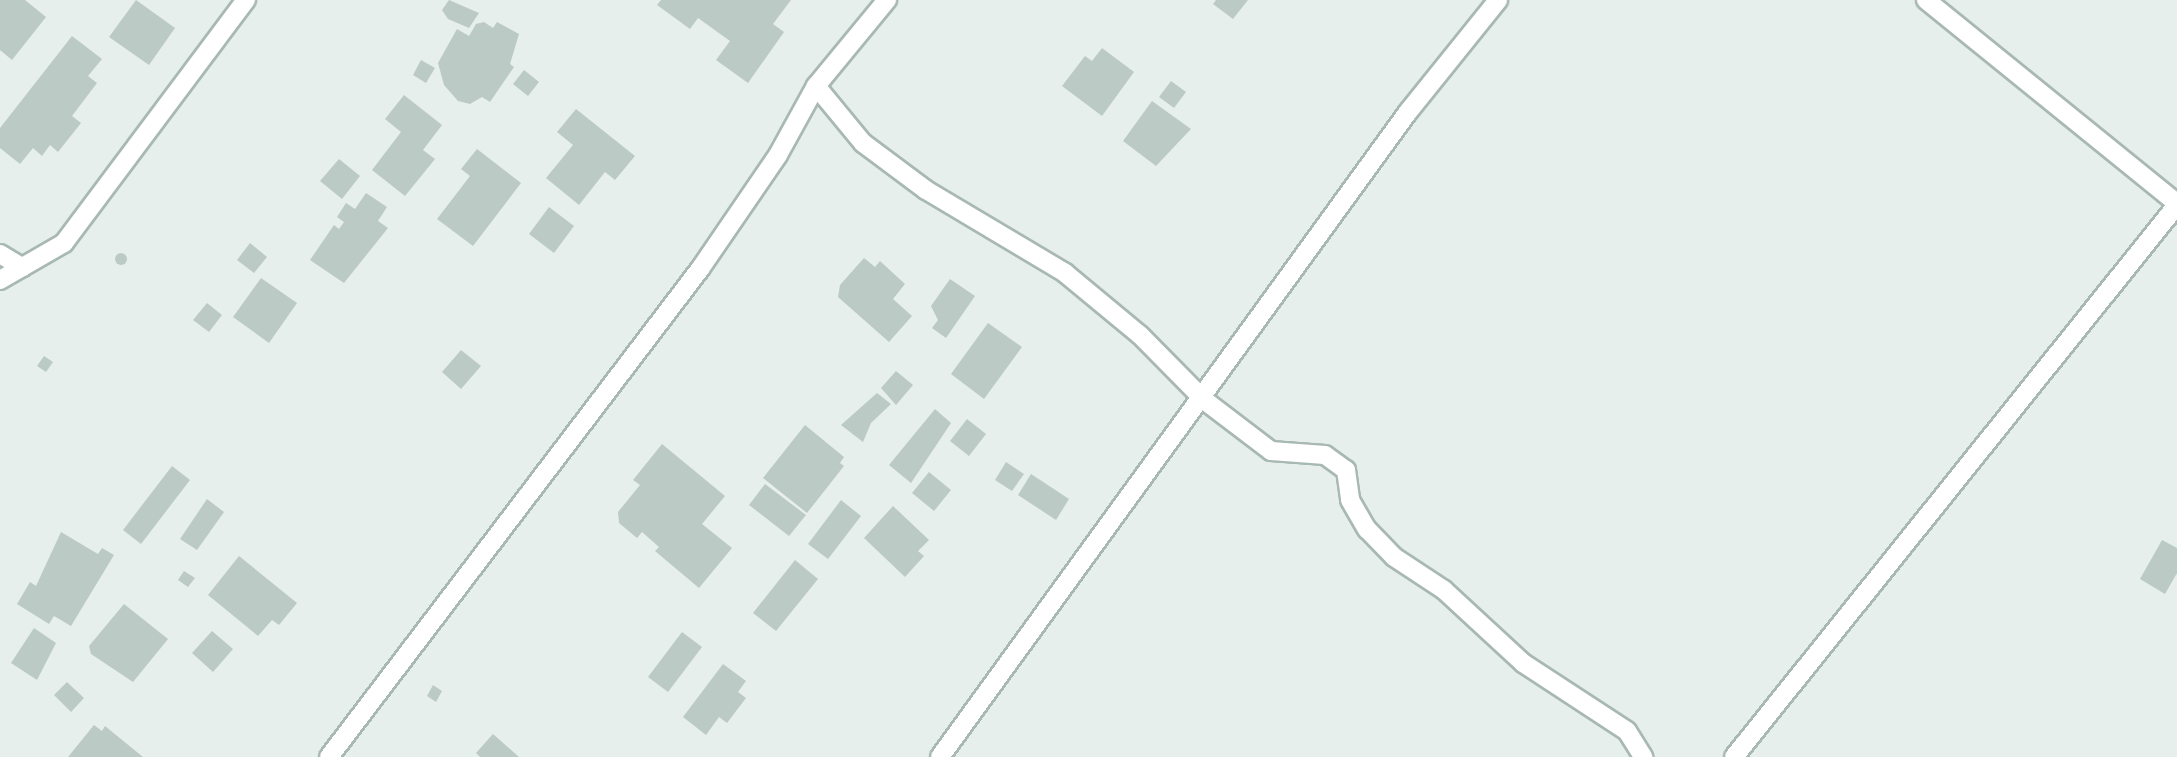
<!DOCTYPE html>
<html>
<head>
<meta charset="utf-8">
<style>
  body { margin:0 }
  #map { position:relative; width:2177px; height:757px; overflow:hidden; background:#e6efeb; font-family:"Alegreya Sans",sans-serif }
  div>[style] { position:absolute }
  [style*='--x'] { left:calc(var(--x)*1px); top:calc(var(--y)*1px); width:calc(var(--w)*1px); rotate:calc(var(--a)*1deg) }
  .building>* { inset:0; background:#bbcac4 }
  .round { border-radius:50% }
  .roads { filter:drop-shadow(2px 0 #a8b8b2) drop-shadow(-2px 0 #a8b8b2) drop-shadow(0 2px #a8b8b2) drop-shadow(0 -2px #a8b8b2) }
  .minor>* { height:18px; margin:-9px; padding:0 9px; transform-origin:9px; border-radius:9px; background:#fff }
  span { translate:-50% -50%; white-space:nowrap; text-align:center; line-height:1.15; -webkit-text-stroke:4.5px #f7fbf9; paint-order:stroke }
</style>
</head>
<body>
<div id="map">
  <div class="building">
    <i style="clip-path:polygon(0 0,25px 0,46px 17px,12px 60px,0 50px)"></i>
    <i style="clip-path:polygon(136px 0,175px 28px,149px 65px,109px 37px)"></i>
    <i style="clip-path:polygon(449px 0,479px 13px,469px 28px,448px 19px,442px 10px)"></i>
    <i style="clip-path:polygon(661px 0,791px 0,773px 24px,784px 32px,748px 83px,716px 60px,730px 41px,698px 18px,690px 29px,657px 5px)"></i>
    <i style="clip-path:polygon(1216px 0,1248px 0,1233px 19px,1213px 4px)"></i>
    <i style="clip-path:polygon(484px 22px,493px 28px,497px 22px,519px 34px,510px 64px,514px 67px,490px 102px,482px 97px,470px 104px,458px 101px,444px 85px,438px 63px,457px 29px,469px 36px,476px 24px)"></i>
    <i style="clip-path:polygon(72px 36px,102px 59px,88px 76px,97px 83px,72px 116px,81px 123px,58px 152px,50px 145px,42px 156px,33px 148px,20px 164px,0 148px,0 128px)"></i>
    <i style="clip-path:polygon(1102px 48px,1134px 72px,1102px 116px,1062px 86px,1085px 56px,1092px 61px)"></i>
    <i style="clip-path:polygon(421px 60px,435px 68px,426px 83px,413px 75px)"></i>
    <i style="clip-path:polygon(524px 70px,539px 82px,528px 96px,513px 84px)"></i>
    <i style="clip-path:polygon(1171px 81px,1186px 92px,1174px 108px,1159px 97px)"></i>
    <i style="clip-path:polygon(404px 95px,442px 125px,423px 150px,435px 159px,405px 196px,372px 170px,401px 132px,385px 119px)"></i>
    <i style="clip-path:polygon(1152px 101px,1191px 129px,1156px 166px,1123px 141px)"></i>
    <i style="clip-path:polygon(576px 109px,635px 156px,615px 180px,605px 172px,579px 205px,546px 178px,573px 145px,557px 132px)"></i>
    <i style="clip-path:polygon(477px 149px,521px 183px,473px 246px,437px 219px,470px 176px,461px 169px)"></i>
    <i style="clip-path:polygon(339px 159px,360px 176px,342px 199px,320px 181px)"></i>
    <i style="clip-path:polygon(366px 193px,387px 207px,378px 221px,388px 228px,344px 283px,310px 260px,334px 225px,339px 229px,344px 222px,337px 217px,346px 203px,355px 209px)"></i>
    <i style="clip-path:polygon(549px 207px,574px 226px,554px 253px,529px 234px)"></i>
    <i style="clip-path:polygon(250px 243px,267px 257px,254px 273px,237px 260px)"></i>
    <i class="round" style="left:115px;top:253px;width:12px;height:12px"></i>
    <i style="clip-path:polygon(864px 258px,875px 267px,880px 261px,905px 284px,893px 299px,912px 316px,889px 342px,838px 297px,840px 285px)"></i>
    <i style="clip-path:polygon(261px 278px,297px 303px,269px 343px,233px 317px)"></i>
    <i style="clip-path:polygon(950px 279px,975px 296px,946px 338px,932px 328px,938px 320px,931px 306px)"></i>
    <i style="clip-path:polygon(207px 303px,222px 315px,209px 332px,193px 320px)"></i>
    <i style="clip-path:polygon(988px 323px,1022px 347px,984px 399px,951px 374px)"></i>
    <i style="clip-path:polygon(461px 350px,481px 366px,461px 389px,442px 372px)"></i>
    <i style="clip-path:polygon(44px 356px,53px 362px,46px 372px,37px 366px)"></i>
    <i style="clip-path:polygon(896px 371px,913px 385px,896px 405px,881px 388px)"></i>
    <i style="clip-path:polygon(877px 393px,891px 404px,871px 423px,863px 442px,841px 425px)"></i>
    <i style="clip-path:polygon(935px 409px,951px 423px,911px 483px,889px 465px)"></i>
    <i style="clip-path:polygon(967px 419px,986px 434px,969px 456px,950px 441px)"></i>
    <i style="clip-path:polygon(805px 425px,844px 457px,840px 463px,844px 466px,807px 513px,763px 478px)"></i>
    <i style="clip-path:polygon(662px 444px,725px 496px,702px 524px,732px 548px,699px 588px,655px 551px,659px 547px,642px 532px,637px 538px,619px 523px,618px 512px,640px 485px,633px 480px)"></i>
    <i style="clip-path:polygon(1006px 462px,1024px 474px,1012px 491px,995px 480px)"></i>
    <i style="clip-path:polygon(172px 466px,190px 480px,141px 544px,123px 530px)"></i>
    <i style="clip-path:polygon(929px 472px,951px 490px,934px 511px,912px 493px)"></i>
    <i style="clip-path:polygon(1031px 474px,1069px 499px,1056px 520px,1018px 495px)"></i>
    <i style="clip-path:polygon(765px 484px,806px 515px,789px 536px,749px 505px)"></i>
    <i style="clip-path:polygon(207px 499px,224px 512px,197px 550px,180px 539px)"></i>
    <i style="clip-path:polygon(841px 500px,861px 516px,828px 559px,808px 544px)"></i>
    <i style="clip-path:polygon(893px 506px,929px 540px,918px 551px,924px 556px,905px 577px,864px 538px)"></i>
    <i style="clip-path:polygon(61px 532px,98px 554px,102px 548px,114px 555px,71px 626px,54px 616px,49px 624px,17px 604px,30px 582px,36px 586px)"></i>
    <i style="clip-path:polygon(2162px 540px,2177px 548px,2177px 573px,2165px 594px,2140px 579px)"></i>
    <i style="clip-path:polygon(239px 556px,297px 603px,279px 625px,272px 620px,258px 636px,208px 595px)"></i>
    <i style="clip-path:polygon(795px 560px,818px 579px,776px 631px,753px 613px)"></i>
    <i style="clip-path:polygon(184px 571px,195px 578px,188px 587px,178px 580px)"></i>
    <i style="clip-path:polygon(124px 604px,168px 639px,133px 682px,91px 654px,89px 646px)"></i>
    <i style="clip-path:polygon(34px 628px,56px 643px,37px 680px,11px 663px)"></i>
    <i style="clip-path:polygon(212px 631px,233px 649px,213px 672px,192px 653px)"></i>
    <i style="clip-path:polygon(682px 632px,702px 647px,668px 692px,648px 677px)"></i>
    <i style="clip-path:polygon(723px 664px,746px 681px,738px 692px,746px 698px,727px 723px,719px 717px,706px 735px,683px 717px)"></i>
    <i style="clip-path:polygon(67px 682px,84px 698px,71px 712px,54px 695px)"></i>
    <i style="clip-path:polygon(433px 685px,442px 691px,436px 702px,427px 696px)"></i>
    <i style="clip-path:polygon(94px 725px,102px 731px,105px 726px,143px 757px,68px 757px)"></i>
    <i style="clip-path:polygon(493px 734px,519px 757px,480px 757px,476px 753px)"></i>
  </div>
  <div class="roads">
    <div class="minor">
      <i style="--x:1926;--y:0;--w:323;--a:39"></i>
      <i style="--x:816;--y:86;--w:74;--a:50.5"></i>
      <i style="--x:863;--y:143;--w:79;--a:36.7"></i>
      <i style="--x:926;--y:190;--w:162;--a:30.8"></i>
      <i style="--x:1065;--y:273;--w:97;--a:39.6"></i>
      <i style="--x:1140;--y:335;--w:91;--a:45.4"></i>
      <i style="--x:1204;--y:400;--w:84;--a:37.3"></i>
      <i style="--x:1271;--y:451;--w:54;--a:4.2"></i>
      <i style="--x:1325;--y:455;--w:26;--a:36"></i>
      <i style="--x:1346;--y:470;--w:30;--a:82"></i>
      <i style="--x:1350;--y:500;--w:34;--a:60"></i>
      <i style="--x:1367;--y:529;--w:39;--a:46"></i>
      <i style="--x:1394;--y:557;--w:60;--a:33.4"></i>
      <i style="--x:1444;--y:590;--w:108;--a:42.7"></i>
      <i style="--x:1523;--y:663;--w:124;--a:33.2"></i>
      <i style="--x:1627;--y:731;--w:31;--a:58"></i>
      <i style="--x:0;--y:254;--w:26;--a:31"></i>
      <i style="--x:0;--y:280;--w:74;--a:-30"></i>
      <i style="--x:64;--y:243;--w:304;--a:-53.2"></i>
      <i style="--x:329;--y:757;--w:613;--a:-52.76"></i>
      <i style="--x:700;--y:269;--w:138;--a:-55.6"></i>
      <i style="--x:778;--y:155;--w:79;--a:-61.2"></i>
      <i style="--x:816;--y:86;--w:112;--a:-50.5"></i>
      <i style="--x:940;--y:757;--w:797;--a:-54.04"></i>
      <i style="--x:1408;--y:112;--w:144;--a:-51.2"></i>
      <i style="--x:1734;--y:757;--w:708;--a:-51.25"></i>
    </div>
  </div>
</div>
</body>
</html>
